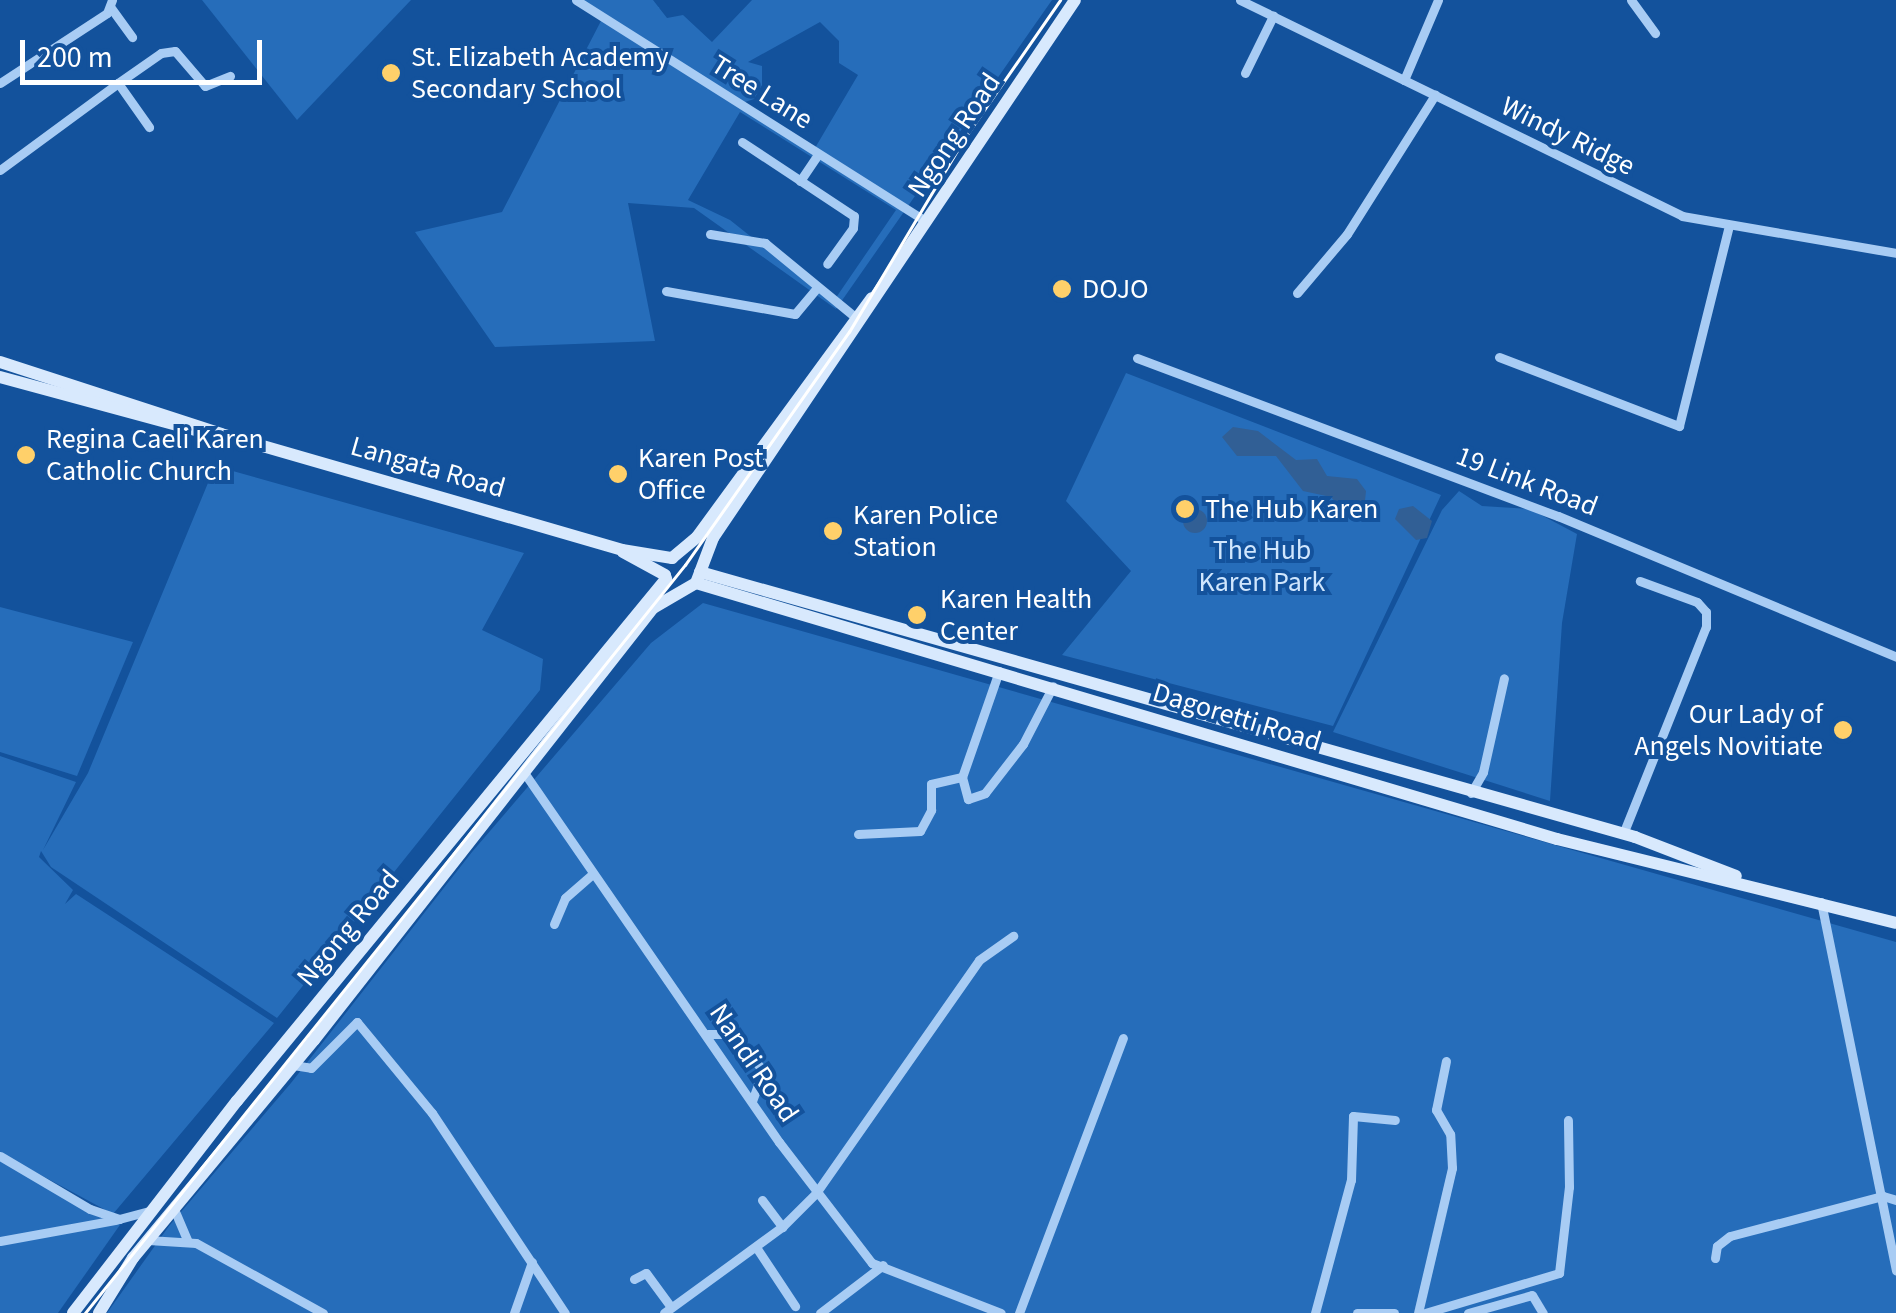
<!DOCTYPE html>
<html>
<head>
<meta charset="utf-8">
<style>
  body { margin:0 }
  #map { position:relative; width:1896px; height:1313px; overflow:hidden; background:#13529c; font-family:"Source Sans 3",sans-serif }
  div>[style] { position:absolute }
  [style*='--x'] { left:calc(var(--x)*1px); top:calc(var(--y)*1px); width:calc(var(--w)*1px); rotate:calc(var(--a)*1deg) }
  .green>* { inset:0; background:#266dba }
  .water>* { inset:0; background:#315f95 }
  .round { border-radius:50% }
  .minor>* { height:9px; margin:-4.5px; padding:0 4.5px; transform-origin:4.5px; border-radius:4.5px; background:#a8ccf4 }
  .secondary>* { height:12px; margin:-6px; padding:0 6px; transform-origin:6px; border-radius:6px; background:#d8e9fd }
  .tram>* { height:2.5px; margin:-1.25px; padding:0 1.25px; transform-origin:1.25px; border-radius:1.25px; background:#fff }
  .dots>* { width:28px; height:28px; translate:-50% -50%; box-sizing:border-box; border:5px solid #13529c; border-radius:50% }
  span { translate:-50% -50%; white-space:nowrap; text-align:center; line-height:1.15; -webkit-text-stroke:8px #13529c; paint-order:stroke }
  .poi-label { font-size:28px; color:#fff }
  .left { translate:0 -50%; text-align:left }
  .right { translate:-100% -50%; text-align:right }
  .street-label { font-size:28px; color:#fff }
  .park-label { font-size:28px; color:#d0e6fd }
  .scale { position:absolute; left:20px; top:40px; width:242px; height:45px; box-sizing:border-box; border:5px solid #fff; border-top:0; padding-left:12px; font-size:30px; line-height:35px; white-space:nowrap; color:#fff; -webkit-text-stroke:8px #13529c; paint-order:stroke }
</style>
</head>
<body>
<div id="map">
  <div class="green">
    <i style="clip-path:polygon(202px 0,411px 0,297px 120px)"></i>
    <i style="clip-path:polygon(evenodd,579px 0,653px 0,667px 18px,683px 15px,712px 42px,752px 0,1052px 0,836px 309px,694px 208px,628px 203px,655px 341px,495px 347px,415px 232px,502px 212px,602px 19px,579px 0,820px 22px,839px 41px,839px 63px,858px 75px,815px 148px,736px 105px,754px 99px,762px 85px,762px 66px,748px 62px,820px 22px,579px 0,740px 112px,896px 210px,833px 302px,730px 220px,688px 200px,740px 112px)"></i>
    <i style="clip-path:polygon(1126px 373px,1441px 495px,1333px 726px,1062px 655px,1131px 571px,1066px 501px)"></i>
    <i style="clip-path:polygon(215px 466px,524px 553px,482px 630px,543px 659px,540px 690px,277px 1018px,51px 867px,41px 851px,39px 857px,73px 890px,65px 904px,76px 894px,274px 1023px,113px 1214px,0 1153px,0 756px,76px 782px,43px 850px,88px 773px)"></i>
    <i style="clip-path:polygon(1459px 491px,1482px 506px,1530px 509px,1577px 534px,1562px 623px,1550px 801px,1333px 732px,1442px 510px)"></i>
    <i style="clip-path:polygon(703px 603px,1896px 942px,1896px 1313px,107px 1313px,169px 1226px,291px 1083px,472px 852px,651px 643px)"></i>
    <i style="clip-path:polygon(0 607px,133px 642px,77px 776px,0 752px)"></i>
    <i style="clip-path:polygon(0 1159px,122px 1222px,58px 1313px,0 1313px)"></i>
  </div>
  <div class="water">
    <i style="clip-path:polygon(1233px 427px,1258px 431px,1296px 460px,1317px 459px,1327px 476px,1357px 479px,1366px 491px,1364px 510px,1345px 513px,1331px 497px,1303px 491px,1276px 456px,1237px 456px,1222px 437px)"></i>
    <i style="clip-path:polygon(1413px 506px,1432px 521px,1427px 538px,1416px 540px,1395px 519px,1399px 509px)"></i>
    <i class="round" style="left:1183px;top:509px;width:24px;height:24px"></i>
  </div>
  <div class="minor">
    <i style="--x:576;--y:0;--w:414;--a:32.3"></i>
    <i style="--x:1240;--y:0;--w:492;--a:26"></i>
    <i style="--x:1682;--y:216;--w:217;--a:9.8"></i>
    <i style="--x:1631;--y:0;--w:41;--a:54"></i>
    <i style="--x:111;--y:8;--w:36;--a:54"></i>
    <i style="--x:1245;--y:73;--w:64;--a:-63.8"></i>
    <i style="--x:1404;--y:80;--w:87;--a:-67"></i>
    <i style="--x:0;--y:83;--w:128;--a:-33.2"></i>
    <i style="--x:107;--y:13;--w:14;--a:-69"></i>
    <i style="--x:118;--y:83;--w:52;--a:-34.9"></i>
    <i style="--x:161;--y:53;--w:14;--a:-8"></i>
    <i style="--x:175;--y:51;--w:46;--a:49.4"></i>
    <i style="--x:205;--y:86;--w:27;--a:-22"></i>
    <i style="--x:742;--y:142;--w:134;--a:33.5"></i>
    <i style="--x:854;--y:216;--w:12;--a:95"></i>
    <i style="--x:853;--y:228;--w:44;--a:125.8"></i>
    <i style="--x:0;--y:170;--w:147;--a:-36.4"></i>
    <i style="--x:118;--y:83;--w:54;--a:54.8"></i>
    <i style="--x:800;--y:181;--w:32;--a:-56"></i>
    <i style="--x:710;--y:234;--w:56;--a:9.3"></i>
    <i style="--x:765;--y:243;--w:115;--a:39.4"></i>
    <i style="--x:666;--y:291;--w:131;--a:10.1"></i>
    <i style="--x:795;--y:314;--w:34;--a:-50"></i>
    <i style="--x:1297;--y:293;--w:77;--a:-49.7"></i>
    <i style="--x:1347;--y:234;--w:165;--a:-57.7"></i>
    <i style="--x:1499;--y:357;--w:193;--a:21"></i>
    <i style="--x:1679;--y:426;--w:207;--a:-76"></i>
    <i style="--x:1137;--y:358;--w:450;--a:20.6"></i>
    <i style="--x:1558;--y:516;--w:366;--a:22.6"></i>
    <i style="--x:999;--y:671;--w:112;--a:109.2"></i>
    <i style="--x:962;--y:777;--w:23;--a:75"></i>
    <i style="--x:968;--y:799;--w:18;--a:-19"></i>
    <i style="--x:985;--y:793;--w:62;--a:-52.2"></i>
    <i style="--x:1023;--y:744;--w:65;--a:-62.7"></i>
    <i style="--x:523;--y:771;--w:451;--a:55.4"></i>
    <i style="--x:779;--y:1142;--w:153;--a:52.5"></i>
    <i style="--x:872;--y:1263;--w:138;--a:21.2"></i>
    <i style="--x:1471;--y:793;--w:24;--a:-60"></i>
    <i style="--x:1483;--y:772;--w:96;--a:-77.4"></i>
    <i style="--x:858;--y:834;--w:62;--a:-2.8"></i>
    <i style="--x:920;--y:831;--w:24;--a:-62"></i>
    <i style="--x:931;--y:810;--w:26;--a:-90"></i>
    <i style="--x:931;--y:784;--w:32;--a:-13"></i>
    <i style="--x:1623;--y:834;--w:223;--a:-68.2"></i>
    <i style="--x:1706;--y:627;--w:15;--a:-90"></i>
    <i style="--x:1706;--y:612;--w:13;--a:-132"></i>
    <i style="--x:1697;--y:602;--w:61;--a:-159.8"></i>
    <i style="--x:1821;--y:902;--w:376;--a:78.5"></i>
    <i style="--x:554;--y:924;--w:28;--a:-67"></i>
    <i style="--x:565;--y:898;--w:37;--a:-41"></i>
    <i style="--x:708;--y:1034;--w:27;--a:0"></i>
    <i style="--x:735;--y:1034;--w:46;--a:52.9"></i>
    <i style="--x:763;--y:1071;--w:32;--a:110"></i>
    <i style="--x:293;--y:1065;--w:18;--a:9"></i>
    <i style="--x:311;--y:1068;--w:65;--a:-45"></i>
    <i style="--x:357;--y:1022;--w:118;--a:50.5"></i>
    <i style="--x:432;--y:1113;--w:240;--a:56.4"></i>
    <i style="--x:0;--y:1156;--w:104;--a:30.5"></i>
    <i style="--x:90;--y:1209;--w:31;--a:19"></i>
    <i style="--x:119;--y:1219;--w:31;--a:-15"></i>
    <i style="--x:762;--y:1200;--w:34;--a:53"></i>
    <i style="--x:174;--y:1209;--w:34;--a:67"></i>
    <i style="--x:148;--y:1240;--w:48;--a:3.6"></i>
    <i style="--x:196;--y:1243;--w:145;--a:28.9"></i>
    <i style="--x:0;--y:1241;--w:118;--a:-10.3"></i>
    <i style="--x:756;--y:1247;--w:71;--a:56.5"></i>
    <i style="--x:1715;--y:1258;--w:12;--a:-81"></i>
    <i style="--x:1717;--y:1246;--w:16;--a:-38"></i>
    <i style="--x:1730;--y:1236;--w:158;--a:-14.7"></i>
    <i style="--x:1883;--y:1196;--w:14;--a:17"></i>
    <i style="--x:634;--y:1279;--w:13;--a:-27"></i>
    <i style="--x:646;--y:1273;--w:42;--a:53.7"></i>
    <i style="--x:514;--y:1313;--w:54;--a:-70.6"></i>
    <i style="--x:664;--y:1313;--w:146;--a:-36.1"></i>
    <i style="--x:782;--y:1227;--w:48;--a:-45"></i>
    <i style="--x:816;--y:1193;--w:284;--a:-55"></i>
    <i style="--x:979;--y:960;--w:42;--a:-35.2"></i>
    <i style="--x:820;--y:1313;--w:79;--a:-37.3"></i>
    <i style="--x:1019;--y:1313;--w:294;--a:-69.3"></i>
    <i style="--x:1315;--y:1313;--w:138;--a:-74.9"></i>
    <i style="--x:1351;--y:1180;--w:64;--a:-88.2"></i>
    <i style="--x:1353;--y:1116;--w:42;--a:5.4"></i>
    <i style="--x:1357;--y:1313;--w:37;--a:0"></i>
    <i style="--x:1418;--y:1313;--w:149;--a:-76.8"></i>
    <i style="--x:1452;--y:1168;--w:34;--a:-93"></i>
    <i style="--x:1450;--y:1134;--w:28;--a:-120"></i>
    <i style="--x:1436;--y:1110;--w:50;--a:-78.5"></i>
    <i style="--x:1425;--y:1313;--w:140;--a:-16.6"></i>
    <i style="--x:1559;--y:1273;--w:87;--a:-83.4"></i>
    <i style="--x:1569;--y:1187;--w:67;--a:-90.9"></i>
    <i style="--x:1468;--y:1313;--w:66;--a:-15.7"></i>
    <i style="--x:1532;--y:1295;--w:21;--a:59"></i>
  </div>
  <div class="secondary">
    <i style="--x:0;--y:362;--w:232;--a:18"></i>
    <i style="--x:221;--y:434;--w:417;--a:16.1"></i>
    <i style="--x:622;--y:550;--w:51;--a:9.1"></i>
    <i style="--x:672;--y:558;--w:33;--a:-40"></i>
    <i style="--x:697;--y:537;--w:296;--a:-53.8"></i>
    <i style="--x:0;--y:377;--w:210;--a:15.2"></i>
    <i style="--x:623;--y:552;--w:48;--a:28.7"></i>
    <i style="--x:700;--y:572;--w:972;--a:15.82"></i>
    <i style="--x:1635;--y:837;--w:108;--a:21.1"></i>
    <i style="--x:696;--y:583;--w:898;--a:16.56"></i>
    <i style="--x:1557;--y:839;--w:349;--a:13.9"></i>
    <i style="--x:73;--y:1313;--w:268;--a:-52.3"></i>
    <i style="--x:237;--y:1101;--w:676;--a:-50.59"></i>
    <i style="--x:99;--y:1313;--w:65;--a:-58.3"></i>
    <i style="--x:133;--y:1258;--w:283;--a:-50.3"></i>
    <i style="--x:314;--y:1040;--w:549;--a:-51.88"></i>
    <i style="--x:653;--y:608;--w:50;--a:-30.2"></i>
    <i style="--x:696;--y:583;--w:48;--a:-69.3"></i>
    <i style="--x:713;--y:538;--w:648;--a:-56.06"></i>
  </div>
  <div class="tram">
    <i style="--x:85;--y:1313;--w:959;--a:-51.27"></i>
    <i style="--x:685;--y:565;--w:285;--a:-54.9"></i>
    <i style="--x:849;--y:332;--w:228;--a:-59.2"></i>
    <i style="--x:966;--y:136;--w:165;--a:-55.3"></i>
  </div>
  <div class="dots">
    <i style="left:391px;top:73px;background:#ffd06a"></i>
    <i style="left:1062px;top:289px;background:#ffd06a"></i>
    <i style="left:26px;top:455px;background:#ffd06a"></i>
    <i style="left:618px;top:474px;background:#ffd06a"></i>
    <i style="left:1185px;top:509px;background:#ffd06a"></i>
    <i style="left:833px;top:531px;background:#ffd06a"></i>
    <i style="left:917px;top:615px;background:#ffd06a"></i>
    <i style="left:1843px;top:730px;background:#ffd06a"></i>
  </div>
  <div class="poi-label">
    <span class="left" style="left:411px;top:73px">St. Elizabeth Academy<br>Secondary School</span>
    <span class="left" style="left:1082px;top:289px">DOJO</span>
    <span class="left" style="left:46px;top:455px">Regina Caeli Karen<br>Catholic Church</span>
    <span class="left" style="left:638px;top:474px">Karen Post<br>Office</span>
    <span class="left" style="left:1205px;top:509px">The Hub Karen</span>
    <span class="left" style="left:853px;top:531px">Karen Police<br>Station</span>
    <span class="left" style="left:940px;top:615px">Karen Health<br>Center</span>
    <span class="right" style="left:1823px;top:730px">Our Lady of<br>Angels Novitiate</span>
  </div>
  <div class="street-label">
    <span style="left:762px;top:92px;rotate:32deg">Tree Lane</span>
    <span style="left:954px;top:135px;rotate:-56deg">Ngong Road</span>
    <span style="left:1568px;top:136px;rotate:26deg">Windy Ridge</span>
    <span style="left:428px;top:467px;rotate:16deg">Langata Road</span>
    <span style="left:1527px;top:481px;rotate:21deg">19 Link Road</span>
    <span style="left:1237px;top:717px;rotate:17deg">Dagoretti Road</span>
    <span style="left:348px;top:928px;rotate:-50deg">Ngong Road</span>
    <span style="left:754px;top:1063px;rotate:56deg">Nandi Road</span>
  </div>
  <div class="park-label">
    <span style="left:1262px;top:566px">The Hub<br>Karen Park</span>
  </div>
  <div class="scale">200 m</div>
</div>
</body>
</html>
